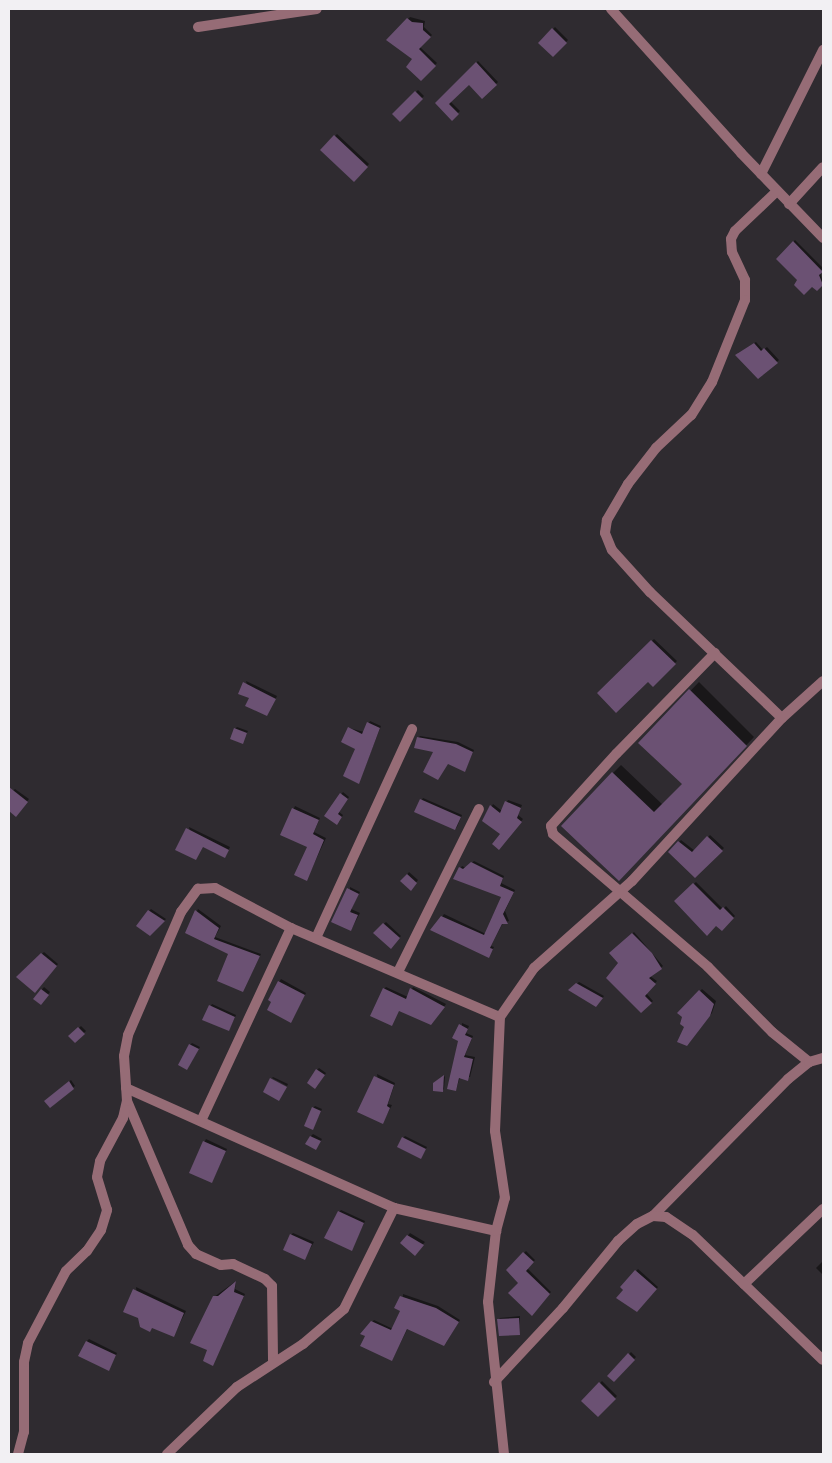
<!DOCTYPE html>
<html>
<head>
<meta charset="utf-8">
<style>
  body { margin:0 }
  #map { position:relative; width:832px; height:1463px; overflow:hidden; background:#2f2b30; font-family:"Varela Round",sans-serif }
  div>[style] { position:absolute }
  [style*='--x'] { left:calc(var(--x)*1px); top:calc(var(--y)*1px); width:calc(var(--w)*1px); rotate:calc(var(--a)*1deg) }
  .shadow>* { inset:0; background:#0007 }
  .building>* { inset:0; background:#6b5173 }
  .minor>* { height:10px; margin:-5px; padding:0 5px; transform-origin:5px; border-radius:5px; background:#966c76 }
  span { translate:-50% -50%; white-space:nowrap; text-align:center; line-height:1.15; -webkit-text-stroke:4px #252226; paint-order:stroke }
  .frame { position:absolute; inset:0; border:10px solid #f2f0f3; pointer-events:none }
</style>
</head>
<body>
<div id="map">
  <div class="shadow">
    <i style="clip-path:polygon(410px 17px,425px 21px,424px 27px,432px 35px,420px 47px,437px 63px,421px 79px,414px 59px,388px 40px)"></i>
    <i style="clip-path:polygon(555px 27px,568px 40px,553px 56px,540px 43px)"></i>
    <i style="clip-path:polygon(478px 61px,498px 82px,482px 97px,469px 83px,450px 101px,460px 111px,452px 119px,436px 103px)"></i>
    <i style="clip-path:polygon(418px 90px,424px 96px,400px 120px,394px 114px)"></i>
    <i style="clip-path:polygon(337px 134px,369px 164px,354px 180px,322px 150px)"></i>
    <i style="clip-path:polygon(795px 240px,823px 268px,820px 272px,823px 283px,817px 289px,799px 280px,777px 259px)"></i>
    <i style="clip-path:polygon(756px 342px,763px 350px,767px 347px,779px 360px,758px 378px,738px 353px)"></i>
    <i style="clip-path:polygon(654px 639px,677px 661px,653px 685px,648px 681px,598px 693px)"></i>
    <i style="clip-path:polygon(246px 681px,277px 696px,267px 715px,250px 697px)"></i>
    <i style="clip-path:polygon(699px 682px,754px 737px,627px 871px,613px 773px,621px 765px,663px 805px,684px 784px,640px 743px)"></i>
    <i style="clip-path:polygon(370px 721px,381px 726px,359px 782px,357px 748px,349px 728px,364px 732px)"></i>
    <i style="clip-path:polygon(237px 727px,248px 731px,242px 742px,235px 729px)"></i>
    <i style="clip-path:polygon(420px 736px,458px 742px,474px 750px,466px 768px,418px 738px)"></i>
    <i style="clip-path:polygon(15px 789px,29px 799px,16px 815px,9px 810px,9px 794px)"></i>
    <i style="clip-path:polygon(343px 792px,349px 797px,339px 812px,343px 815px,339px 822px,325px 816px)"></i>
    <i style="clip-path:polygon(423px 798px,462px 815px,457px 827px,455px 829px,416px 811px)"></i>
    <i style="clip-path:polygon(508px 800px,522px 805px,518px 815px,523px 819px,501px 846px,502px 834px,484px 821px,493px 804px,502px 811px)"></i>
    <i style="clip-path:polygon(295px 806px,320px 818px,314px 832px,326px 838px,307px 879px,309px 847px,282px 834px)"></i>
    <i style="clip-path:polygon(189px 827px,230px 847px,226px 855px,203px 846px,196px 859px)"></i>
    <i style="clip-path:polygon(710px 835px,724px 848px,695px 876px,670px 852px,681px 840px,695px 851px)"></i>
    <i style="clip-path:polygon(474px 861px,504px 876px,501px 883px,515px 890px,505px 911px,509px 921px,503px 923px,491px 946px,494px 947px,490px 954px,442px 917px,444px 914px,486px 934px,503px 896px,455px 878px,462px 866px,466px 868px)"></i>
    <i style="clip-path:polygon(409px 872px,418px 880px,411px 889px,402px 881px)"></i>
    <i style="clip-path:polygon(696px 882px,723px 909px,726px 906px,735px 916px,722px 929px,675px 901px)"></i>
    <i style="clip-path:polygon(350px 887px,360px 892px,351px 909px,360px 913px,351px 930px)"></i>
    <i style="clip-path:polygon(151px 909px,166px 919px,150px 935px,149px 911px)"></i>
    <i style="clip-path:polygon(198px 909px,221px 926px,215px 937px,261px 954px,243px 990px,230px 954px,187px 932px)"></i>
    <i style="clip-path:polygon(386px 922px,401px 936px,391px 947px,375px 932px)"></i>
    <i style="clip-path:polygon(634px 932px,663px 966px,650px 976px,657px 981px,646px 993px,653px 1001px,641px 1011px,620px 963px,611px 953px)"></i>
    <i style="clip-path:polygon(44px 952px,58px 964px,35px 991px,18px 976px)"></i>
    <i style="clip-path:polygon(281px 979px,306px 993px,292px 1019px,269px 999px)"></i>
    <i style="clip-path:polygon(579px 982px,604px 996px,596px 1005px,570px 990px)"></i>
    <i style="clip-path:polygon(44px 987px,50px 992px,41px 1004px,34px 999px)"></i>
    <i style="clip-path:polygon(386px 987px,408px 997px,413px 987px,446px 1004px,433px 1022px,399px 1010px,384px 989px)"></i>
    <i style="clip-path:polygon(702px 989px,716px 1001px,712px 1013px,689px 1043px,684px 1016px,679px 1013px)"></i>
    <i style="clip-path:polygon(212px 1004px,236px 1015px,229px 1030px,204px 1019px)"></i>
    <i style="clip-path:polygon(462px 1023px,469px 1026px,466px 1033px,473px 1036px,465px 1055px,475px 1057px,470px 1077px,460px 1077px,456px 1090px)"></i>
    <i style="clip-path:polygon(81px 1026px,86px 1031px,75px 1041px,70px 1036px)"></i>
    <i style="clip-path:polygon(192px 1043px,200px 1047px,187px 1068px,190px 1045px)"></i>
    <i style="clip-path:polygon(319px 1068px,326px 1073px,317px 1086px,317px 1070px)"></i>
    <i style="clip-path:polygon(377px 1074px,395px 1083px,388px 1104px,392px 1105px,383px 1122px)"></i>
    <i style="clip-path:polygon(445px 1076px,444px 1089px,442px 1091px,435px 1084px)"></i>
    <i style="clip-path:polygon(273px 1077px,288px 1084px,287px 1086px,272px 1078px)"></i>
    <i style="clip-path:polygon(71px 1080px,75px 1086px,50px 1106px,48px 1099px)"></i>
    <i style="clip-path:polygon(315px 1106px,322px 1109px,314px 1126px,313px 1108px)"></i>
    <i style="clip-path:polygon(313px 1134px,322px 1139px,316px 1148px,311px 1136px)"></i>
    <i style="clip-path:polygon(405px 1136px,427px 1147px,421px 1157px,403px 1138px)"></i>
    <i style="clip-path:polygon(206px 1139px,227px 1149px,212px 1182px,190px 1172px)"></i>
    <i style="clip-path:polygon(341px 1210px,365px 1221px,353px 1247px,339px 1212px)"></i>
    <i style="clip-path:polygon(293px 1233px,314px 1242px,305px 1258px,291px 1235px)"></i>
    <i style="clip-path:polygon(410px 1233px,425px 1242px,414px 1254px,402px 1243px)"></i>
    <i style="clip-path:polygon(526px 1251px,535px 1260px,527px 1268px,551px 1292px,532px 1314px,520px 1282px,507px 1270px)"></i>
    <i style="clip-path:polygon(823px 1261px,823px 1275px,816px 1268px)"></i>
    <i style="clip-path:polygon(638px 1269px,658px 1287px,637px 1311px,621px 1287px)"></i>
    <i style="clip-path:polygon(236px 1281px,235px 1289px,245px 1294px,213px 1364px,209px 1349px,214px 1297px)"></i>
    <i style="clip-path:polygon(136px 1287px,186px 1311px,174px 1335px,139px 1317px)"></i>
    <i style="clip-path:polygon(403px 1294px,438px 1306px,460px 1320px,446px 1343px,408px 1328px,392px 1360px,362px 1333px,374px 1320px,393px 1329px,402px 1311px)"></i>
    <i style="clip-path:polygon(520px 1316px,519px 1334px,498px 1320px,500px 1318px)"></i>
    <i style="clip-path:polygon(89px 1339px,117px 1353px,110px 1367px,87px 1341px)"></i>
    <i style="clip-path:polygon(631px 1352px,636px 1357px,614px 1380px,609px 1376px)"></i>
    <i style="clip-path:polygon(602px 1381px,617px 1396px,598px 1415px,583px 1401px)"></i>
  </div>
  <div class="building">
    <i style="clip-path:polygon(407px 18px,412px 22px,423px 23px,423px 30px,431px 37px,419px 49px,436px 66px,421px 81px,406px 67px,412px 59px,386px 40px)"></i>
    <i style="clip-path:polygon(552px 28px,567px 43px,553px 57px,538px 43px)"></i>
    <i style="clip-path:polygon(476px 62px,497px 85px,482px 99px,469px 85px,449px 104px,459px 114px,452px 121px,435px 103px)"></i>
    <i style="clip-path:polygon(415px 91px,423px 99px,400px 122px,392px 114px)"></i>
    <i style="clip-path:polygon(334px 135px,368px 167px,354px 182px,320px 150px)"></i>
    <i style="clip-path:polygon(793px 241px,823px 272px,819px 275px,823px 285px,817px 291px,812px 287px,804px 295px,794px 285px,797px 280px,776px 259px)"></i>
    <i style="clip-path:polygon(754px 343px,761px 351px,764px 348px,778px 363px,758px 379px,735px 355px)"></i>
    <i style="clip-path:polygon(651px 640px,676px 664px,653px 687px,648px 682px,616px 713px,597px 693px)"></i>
    <i style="clip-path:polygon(243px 682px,276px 699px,267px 716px,245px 706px,249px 698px,238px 694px)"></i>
    <i style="clip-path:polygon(689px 689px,747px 746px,619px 881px,561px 826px,612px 772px,654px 812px,682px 784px,638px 743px)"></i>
    <i style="clip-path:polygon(367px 722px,380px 728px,359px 784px,343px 776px,355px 749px,341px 742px,348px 727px,362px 734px)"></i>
    <i style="clip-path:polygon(234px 728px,247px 733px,243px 744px,230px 739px)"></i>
    <i style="clip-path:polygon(417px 737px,456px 744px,473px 752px,465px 772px,448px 764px,438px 780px,423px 772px,433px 752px,414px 748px)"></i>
    <i style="clip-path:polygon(9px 787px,28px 802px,16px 817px,9px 811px)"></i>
    <i style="clip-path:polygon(340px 793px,348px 799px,338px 814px,342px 817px,337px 825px,324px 816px)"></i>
    <i style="clip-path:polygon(420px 799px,461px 817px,455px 830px,414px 812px)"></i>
    <i style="clip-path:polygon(505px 801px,521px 808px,517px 818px,522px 822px,499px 850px,492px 844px,500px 834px,482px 821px,490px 805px,500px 813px)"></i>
    <i style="clip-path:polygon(292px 808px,319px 820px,313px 834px,324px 840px,307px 881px,294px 875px,307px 847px,280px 835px)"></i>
    <i style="clip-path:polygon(186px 828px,229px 850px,225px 858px,203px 847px,196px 860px,175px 850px)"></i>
    <i style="clip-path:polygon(707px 836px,723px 851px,695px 878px,668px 852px,678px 841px,692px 852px)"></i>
    <i style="clip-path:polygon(471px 862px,503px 878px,500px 886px,514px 892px,503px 914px,508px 924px,502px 924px,490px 948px,493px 949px,489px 958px,430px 930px,441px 916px,484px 935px,501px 897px,453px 879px,459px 867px,463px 869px)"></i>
    <i style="clip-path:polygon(407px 874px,417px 883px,411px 891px,400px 881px)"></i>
    <i style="clip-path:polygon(693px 883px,720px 910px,723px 907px,734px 918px,722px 931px,716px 926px,707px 936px,674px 901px)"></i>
    <i style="clip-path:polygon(347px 888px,359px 894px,350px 912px,358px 915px,351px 931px,331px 922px)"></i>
    <i style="clip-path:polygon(148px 910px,165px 921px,150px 936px,136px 926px)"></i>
    <i style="clip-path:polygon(195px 910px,219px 928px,214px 939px,260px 956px,243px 992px,217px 981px,228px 954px,185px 933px)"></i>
    <i style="clip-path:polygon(383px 923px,400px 938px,391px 949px,373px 933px)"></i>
    <i style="clip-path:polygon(632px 933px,652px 953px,662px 969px,649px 978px,656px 984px,645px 996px,652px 1003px,641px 1013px,606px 978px,618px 963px,609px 953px)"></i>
    <i style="clip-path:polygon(41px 953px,57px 966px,35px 993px,16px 977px)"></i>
    <i style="clip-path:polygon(278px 981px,305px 995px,291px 1023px,267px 1010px,271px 1002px,268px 1000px)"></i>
    <i style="clip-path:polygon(576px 983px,603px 998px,596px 1007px,568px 990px)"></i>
    <i style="clip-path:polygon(383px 988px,406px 999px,410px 988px,445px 1007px,431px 1025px,399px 1011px,392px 1026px,370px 1016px)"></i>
    <i style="clip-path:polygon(41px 989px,49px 995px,41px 1005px,33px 999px)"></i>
    <i style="clip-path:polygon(699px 990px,714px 1004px,710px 1016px,687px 1046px,677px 1042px,684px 1027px,680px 1024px,682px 1017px,677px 1013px)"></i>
    <i style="clip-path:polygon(209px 1005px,235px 1017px,229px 1031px,202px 1020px)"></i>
    <i style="clip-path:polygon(459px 1024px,468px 1029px,465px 1035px,472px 1038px,464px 1057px,473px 1059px,468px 1081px,459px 1078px,456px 1091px,447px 1089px,458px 1041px,452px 1038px)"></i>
    <i style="clip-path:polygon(78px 1027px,85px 1034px,75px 1043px,68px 1036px)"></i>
    <i style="clip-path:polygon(189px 1044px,199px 1049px,187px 1070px,178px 1065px)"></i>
    <i style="clip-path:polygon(316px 1069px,325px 1075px,315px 1089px,307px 1083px)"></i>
    <i style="clip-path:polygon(444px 1075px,443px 1092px,433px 1091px,433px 1083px)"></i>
    <i style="clip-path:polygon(374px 1076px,394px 1085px,387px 1106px,390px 1108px,383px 1124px,357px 1112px)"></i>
    <i style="clip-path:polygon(270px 1078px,287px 1087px,279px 1101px,263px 1092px)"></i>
    <i style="clip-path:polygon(69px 1081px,74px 1089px,50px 1108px,44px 1101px)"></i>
    <i style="clip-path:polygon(312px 1107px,321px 1111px,313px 1130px,304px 1126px)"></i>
    <i style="clip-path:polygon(310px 1136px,321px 1141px,316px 1150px,305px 1144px)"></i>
    <i style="clip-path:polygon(402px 1137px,426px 1149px,421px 1159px,397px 1147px)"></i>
    <i style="clip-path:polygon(203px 1141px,226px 1151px,212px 1183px,189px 1173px)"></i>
    <i style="clip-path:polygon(338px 1211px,364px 1223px,352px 1251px,324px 1238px)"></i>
    <i style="clip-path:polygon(290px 1234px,312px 1244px,305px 1260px,283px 1250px)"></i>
    <i style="clip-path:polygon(407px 1235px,424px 1245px,415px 1256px,400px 1243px)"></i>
    <i style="clip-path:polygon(523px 1252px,534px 1262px,526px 1271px,550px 1294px,532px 1316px,508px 1293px,518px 1283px,506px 1270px)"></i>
    <i style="clip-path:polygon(635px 1270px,657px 1289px,637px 1312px,616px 1298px,623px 1290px,620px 1287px)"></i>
    <i style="clip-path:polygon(236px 1281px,234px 1292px,244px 1296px,213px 1366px,203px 1361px,207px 1350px,190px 1343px,213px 1296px,218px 1296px)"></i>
    <i style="clip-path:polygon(133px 1289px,184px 1313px,174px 1337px,152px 1328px,150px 1332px,140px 1327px,138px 1318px,123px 1312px)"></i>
    <i style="clip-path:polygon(400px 1296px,436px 1308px,459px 1322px,444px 1346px,407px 1329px,392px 1361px,360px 1346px,365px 1336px,360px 1334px,371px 1321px,391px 1330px,400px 1311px,394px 1308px)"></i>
    <i style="clip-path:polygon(519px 1318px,520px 1335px,499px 1336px,497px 1319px)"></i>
    <i style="clip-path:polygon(86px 1341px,116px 1355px,109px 1371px,78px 1356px)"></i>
    <i style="clip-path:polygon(628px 1353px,635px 1360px,614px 1382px,607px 1376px)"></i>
    <i style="clip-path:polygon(599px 1382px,616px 1399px,598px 1417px,581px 1401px)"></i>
  </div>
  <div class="minor">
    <i style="--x:611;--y:9;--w:194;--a:47.9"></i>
    <i style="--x:741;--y:153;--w:118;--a:46"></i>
    <i style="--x:198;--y:27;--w:120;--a:-8.6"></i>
    <i style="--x:761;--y:174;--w:139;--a:-63.4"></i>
    <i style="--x:777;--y:191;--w:58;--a:136.4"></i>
    <i style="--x:735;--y:231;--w:9;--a:117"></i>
    <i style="--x:731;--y:239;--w:13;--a:86"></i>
    <i style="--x:732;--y:252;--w:31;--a:65"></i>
    <i style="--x:745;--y:280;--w:20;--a:90"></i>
    <i style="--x:745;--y:300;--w:88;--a:111.9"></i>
    <i style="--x:712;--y:382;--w:39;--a:122"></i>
    <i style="--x:691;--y:415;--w:48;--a:136.7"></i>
    <i style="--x:656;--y:448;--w:46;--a:127.9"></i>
    <i style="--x:628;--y:484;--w:42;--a:120.3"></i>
    <i style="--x:607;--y:520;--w:13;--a:99"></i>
    <i style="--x:605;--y:533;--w:18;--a:68"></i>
    <i style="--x:612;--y:550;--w:57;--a:47.9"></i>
    <i style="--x:650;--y:592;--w:182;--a:43.7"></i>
    <i style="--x:789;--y:204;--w:50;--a:-47.4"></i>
    <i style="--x:715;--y:653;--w:141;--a:134.4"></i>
    <i style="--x:616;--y:754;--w:97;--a:132.1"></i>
    <i style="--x:551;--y:826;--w:8;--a:76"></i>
    <i style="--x:553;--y:834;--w:204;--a:40.6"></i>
    <i style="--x:708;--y:967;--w:91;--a:45.4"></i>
    <i style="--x:772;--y:1032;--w:48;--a:39"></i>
    <i style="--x:316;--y:938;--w:230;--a:-65.3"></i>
    <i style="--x:398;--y:972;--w:182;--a:-63.6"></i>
    <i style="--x:126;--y:1088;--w:294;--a:24.1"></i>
    <i style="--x:394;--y:1208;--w:105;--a:12.7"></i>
    <i style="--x:127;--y:1101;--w:156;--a:67"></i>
    <i style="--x:188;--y:1245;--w:12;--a:48"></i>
    <i style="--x:196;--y:1254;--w:27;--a:24"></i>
    <i style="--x:221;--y:1265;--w:12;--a:-5"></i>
    <i style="--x:233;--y:1264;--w:35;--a:25"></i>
    <i style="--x:265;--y:1279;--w:10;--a:45"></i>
    <i style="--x:272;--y:1286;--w:76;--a:89.2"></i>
    <i style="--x:201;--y:1121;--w:213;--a:-65"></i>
    <i style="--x:653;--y:1216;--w:192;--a:-45.4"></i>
    <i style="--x:788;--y:1079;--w:27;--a:-39"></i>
    <i style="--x:809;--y:1062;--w:15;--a:-16"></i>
    <i style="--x:744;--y:1284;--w:109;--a:-43.5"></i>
    <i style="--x:494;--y:1382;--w:101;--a:-47"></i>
    <i style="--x:563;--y:1308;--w:87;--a:-50.6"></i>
    <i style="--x:618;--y:1241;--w:25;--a:-42"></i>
    <i style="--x:637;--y:1224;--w:18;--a:-27"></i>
    <i style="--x:653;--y:1216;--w:13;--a:4"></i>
    <i style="--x:666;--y:1217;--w:32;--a:34"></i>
    <i style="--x:693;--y:1235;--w:180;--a:43.9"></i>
    <i style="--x:18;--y:1454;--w:23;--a:-75"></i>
    <i style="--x:24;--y:1432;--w:70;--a:-90"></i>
    <i style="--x:24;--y:1362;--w:19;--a:-78"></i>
    <i style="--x:28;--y:1343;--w:81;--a:-62.2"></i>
    <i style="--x:66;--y:1271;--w:29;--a:-44"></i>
    <i style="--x:87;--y:1251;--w:25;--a:-56"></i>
    <i style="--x:101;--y:1230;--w:21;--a:-73"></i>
    <i style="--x:107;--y:1210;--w:34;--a:-107"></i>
    <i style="--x:97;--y:1177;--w:16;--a:-79"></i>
    <i style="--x:100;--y:1161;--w:49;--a:-61.9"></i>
    <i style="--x:123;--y:1118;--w:17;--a:-77"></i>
    <i style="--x:127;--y:1101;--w:45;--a:-93.8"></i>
    <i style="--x:124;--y:1056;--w:21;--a:-79"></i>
    <i style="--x:128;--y:1035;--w:134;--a:-66.7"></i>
    <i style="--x:181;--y:912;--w:29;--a:-54"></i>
    <i style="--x:198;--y:889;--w:17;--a:-3"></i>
    <i style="--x:215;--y:888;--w:86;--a:27.8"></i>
    <i style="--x:291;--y:928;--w:227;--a:23.1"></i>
    <i style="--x:167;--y:1454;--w:97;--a:-43.7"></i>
    <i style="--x:237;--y:1387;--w:79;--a:-33.1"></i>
    <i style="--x:303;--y:1344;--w:54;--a:-40.5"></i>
    <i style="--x:344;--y:1309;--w:113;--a:-63.7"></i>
    <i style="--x:504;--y:1454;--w:153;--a:-96"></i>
    <i style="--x:488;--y:1302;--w:71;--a:-83.6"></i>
    <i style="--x:496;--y:1231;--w:34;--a:-75"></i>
    <i style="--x:505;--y:1198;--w:68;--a:-98.5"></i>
    <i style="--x:495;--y:1131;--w:114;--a:-87.5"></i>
    <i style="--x:500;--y:1017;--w:60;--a:-55.2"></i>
    <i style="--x:534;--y:968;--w:131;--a:-41.6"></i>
    <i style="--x:632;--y:881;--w:222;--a:-47.4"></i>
    <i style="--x:782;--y:718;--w:55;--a:-42.1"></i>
  </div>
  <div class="frame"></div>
</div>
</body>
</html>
